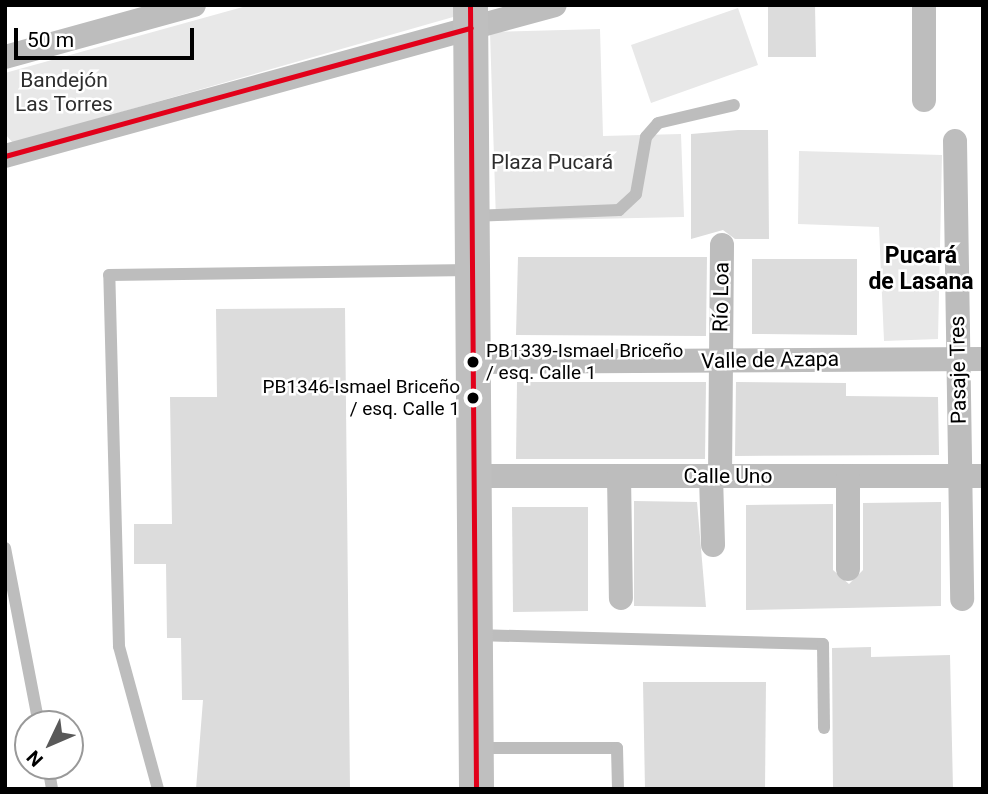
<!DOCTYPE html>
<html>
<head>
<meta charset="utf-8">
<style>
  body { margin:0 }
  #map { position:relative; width:988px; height:794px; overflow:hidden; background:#fff; font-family:Roboto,sans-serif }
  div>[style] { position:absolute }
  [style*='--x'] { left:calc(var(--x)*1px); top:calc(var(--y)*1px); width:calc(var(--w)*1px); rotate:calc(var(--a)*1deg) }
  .green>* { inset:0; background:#e8e8e8 }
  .building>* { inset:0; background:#dcdcdc }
  .lane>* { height:12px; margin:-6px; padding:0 6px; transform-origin:6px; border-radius:6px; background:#bdbdbd }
  .street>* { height:24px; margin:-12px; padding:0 12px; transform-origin:12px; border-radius:12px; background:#bdbdbd }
  .secondary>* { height:35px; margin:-17.5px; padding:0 17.5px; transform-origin:17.5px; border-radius:17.5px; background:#bfbfbf }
  .bus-1>* { height:5px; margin:-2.5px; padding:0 2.5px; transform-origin:2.5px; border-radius:2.5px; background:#e2001a }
  .dots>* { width:19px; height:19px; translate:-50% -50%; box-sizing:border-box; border:4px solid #fff; border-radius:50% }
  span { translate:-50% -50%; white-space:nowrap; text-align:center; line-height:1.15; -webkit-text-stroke:5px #fff; paint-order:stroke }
  .bus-label { font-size:19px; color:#000 }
  .left { translate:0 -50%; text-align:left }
  .right { translate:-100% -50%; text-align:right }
  .park-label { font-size:21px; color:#2d2d2d }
  .street-label { font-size:21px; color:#000 }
  .neighbourhood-label { font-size:23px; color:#000; font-weight:700 }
  .frame { position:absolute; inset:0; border:7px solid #000; pointer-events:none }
  .north { position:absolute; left:14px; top:710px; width:70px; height:70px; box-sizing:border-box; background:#fff; border:2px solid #999; border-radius:50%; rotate:226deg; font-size:19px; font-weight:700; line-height:28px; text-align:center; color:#000 }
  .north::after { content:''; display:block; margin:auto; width:24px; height:32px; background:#595959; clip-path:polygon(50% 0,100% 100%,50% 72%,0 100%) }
  .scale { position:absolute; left:14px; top:28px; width:180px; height:32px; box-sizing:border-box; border:4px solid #000; border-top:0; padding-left:9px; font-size:21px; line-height:24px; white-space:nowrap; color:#000; -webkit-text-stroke:5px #fff; paint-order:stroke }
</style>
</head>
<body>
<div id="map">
  <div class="green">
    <i style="clip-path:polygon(250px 5px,495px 5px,13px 143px,5px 134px,5px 73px)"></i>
    <i style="clip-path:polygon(738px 8px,758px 65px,651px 103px,631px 45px)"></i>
    <i style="clip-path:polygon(600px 29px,603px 136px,681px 134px,684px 217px,496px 221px,490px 32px)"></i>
    <i style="clip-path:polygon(799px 151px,942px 155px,938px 339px,884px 341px,879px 227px,798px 224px)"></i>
  </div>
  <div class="building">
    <i style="clip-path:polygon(768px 5px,815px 5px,816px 57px,768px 57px)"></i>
    <i style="clip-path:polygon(738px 130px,768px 130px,769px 239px,735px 239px,723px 230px,691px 239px,691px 134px)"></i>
    <i style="clip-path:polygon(518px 257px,707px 257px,706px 336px,516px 335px)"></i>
    <i style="clip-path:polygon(752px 259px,857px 259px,857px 335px,752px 334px)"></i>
    <i style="clip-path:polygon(345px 308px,350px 789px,196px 789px,203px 700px,182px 700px,181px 638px,167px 638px,166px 564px,134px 564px,134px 524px,172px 524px,170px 397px,217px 397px,216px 309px)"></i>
    <i style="clip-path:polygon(517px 382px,706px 382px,705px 459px,516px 459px)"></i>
    <i style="clip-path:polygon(736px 382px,846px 383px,846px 396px,938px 397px,939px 455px,735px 456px)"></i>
    <i style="clip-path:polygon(634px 501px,697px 502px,706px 607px,634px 606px)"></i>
    <i style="clip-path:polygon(941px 502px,941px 606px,746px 610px,746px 505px,833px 504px,833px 570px,849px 584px,863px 570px,863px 503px)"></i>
    <i style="clip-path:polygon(512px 507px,588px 507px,588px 611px,513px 612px)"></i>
    <i style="clip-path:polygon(871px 647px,871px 657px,950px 655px,953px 789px,833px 789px,832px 648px)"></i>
    <i style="clip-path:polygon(643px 682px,766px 682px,765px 789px,645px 789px)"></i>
  </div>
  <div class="lane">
    <i style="--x:472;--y:216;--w:147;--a:-2.3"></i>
    <i style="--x:619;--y:210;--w:23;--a:-43"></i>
    <i style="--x:636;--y:194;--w:58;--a:-80"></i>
    <i style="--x:646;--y:137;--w:18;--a:-49"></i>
    <i style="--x:658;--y:123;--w:78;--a:-13.3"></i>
    <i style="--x:5;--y:548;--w:179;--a:79.1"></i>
    <i style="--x:475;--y:635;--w:348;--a:1.5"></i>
    <i style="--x:823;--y:644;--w:84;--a:89.3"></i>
    <i style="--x:479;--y:748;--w:138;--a:0"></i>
    <i style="--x:617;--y:748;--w:41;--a:88.6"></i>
    <i style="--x:48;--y:766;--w:23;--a:80"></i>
    <i style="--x:158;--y:789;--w:148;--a:-105.3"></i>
    <i style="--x:119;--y:646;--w:371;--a:-91.5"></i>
    <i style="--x:109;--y:275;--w:362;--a:-0.8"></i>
  </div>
  <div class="street">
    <i style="--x:924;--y:5;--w:95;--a:90"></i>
    <i style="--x:5;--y:57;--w:196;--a:-15.4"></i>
    <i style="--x:955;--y:141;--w:458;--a:89.1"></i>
    <i style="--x:5;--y:156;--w:570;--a:-15.35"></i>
    <i style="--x:473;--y:362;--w:510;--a:-0.34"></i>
    <i style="--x:474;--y:476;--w:509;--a:0"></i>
    <i style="--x:619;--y:476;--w:122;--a:89.1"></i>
    <i style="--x:711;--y:476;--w:69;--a:88.3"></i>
    <i style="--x:720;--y:476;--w:231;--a:-89.5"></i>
    <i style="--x:848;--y:476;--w:93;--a:90"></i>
  </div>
  <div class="secondary">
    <i style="--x:470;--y:5;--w:784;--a:89.56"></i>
  </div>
  <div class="bus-1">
    <i style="--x:470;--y:5;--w:784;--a:89.56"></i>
    <i style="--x:5;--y:156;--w:483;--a:-15.4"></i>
  </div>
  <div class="dots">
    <i style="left:473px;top:362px;background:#000"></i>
    <i style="left:473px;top:398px;background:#000"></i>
  </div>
  <div class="bus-label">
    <span class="left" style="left:486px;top:362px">PB1339-Ismael Briceño<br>/ esq. Calle 1</span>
    <span class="right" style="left:460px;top:398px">PB1346-Ismael Briceño<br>/ esq. Calle 1</span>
  </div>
  <div class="park-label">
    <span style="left:64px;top:92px">Bandejón<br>Las Torres</span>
    <span style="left:552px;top:162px">Plaza Pucará</span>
  </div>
  <div class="street-label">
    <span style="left:721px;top:297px;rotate:-89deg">Río Loa</span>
    <span style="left:770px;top:360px;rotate:-1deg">Valle de Azapa</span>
    <span style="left:958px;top:370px;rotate:-91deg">Pasaje Tres</span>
    <span style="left:728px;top:476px">Calle Uno</span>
  </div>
  <div class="neighbourhood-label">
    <span style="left:921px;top:269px">Pucará<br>de Lasana</span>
  </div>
  <div class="frame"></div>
  <div class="north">N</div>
  <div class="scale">50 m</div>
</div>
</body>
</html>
